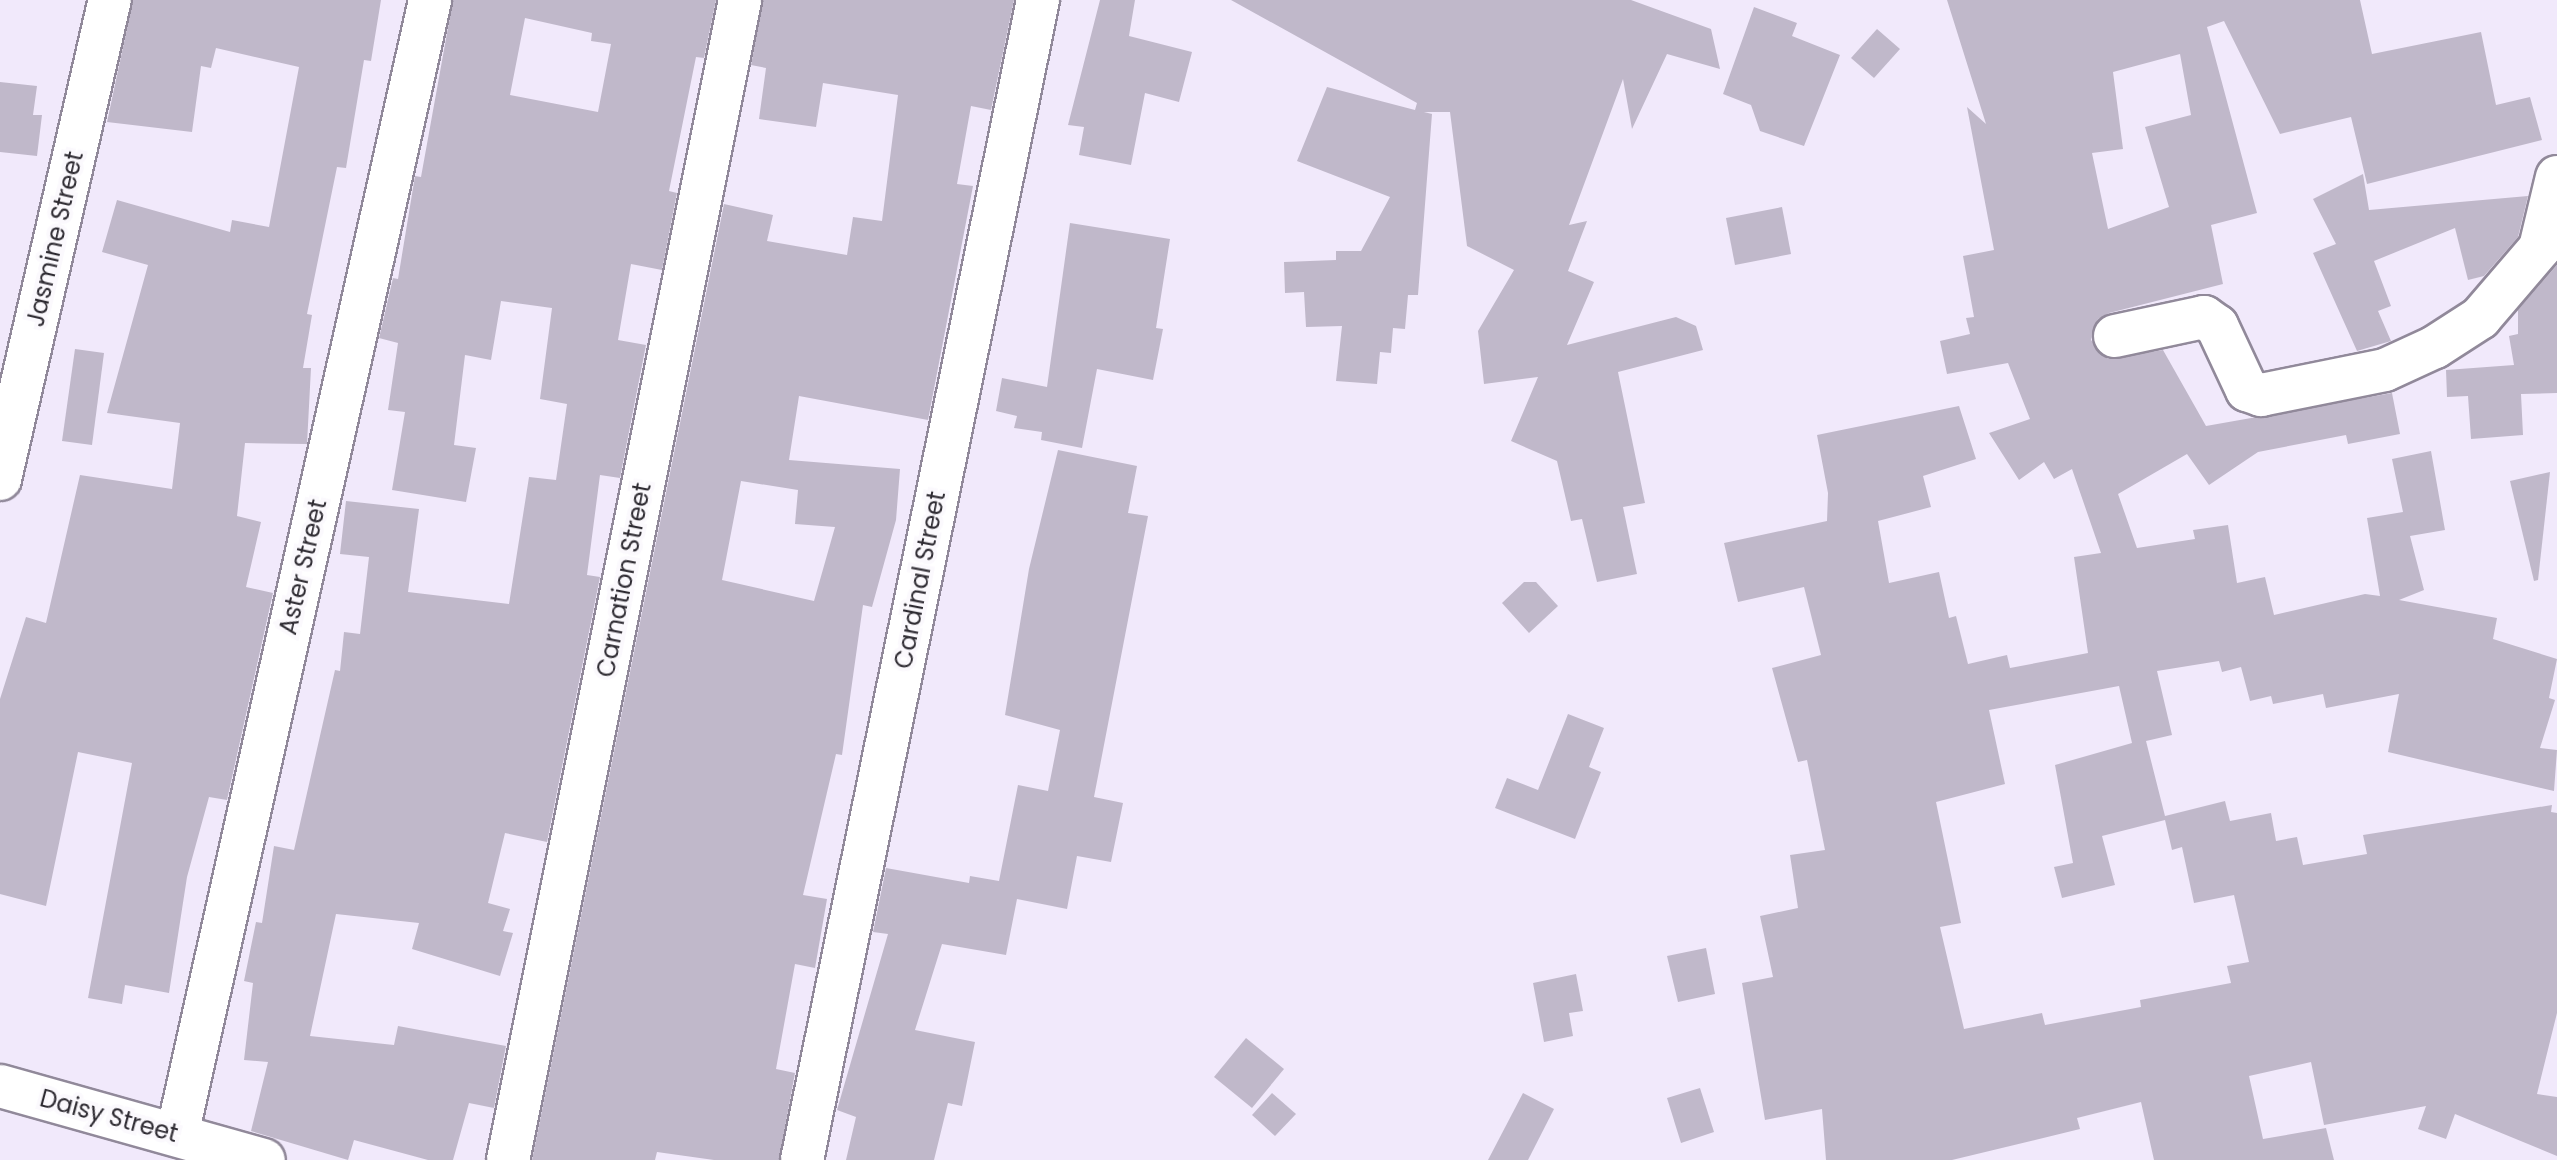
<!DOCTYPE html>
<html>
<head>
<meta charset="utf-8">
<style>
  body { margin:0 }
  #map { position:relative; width:2557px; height:1160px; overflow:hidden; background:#f1e9fb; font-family:Poppins,sans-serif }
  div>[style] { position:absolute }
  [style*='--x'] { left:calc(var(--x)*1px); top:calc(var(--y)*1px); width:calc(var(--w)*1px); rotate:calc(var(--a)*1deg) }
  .building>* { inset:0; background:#c0b8ca }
  .roads { filter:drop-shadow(2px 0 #91899a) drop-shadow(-2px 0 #91899a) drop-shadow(0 2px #91899a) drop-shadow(0 -2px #91899a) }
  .minor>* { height:42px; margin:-21px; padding:0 21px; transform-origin:21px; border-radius:21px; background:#fff }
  span { translate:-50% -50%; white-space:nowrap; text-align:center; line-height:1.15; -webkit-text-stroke:8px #fbf9fd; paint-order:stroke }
  .street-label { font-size:24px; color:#2e2b32 }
</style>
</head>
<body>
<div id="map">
  <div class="building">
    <i style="clip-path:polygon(133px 0,381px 0,371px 61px,364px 60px,346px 168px,337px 167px,307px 314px,312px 315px,303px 368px,311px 368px,307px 444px,245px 443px,237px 516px,261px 522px,246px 587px,273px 593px,227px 800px,209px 797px,187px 877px,169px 993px,125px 985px,122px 1004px,88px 998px,132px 763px,78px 752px,46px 906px,0 894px,0 699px,26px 617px,46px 623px,80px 475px,172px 489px,180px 423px,107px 413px,148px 265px,102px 252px,117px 200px,230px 232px,232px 220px,269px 227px,299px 67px,216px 48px,211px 68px,201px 66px,192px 132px,107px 122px)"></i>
    <i style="clip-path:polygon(evenodd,453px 0,716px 0,704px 58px,696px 57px,669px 191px,677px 193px,662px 270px,631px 264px,618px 340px,646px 345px,620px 478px,600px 475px,587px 575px,600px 577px,547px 842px,505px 833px,488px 903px,510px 909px,503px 931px,513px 933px,500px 976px,412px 949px,419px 923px,336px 914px,310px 1036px,394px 1045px,398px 1026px,506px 1046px,494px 1108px,469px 1103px,453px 1160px,428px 1160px,354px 1140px,348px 1160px,251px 1131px,268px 1062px,244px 1060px,253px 983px,244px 981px,256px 922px,262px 923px,274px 846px,294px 850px,335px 670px,340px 671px,344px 632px,360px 634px,369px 557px,340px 554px,346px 501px,419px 509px,408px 592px,509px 604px,529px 477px,556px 480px,567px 404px,540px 399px,552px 308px,501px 301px,491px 360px,465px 355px,454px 445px,476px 448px,466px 502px,392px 490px,405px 412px,388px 410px,398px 343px,379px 338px,393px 278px,398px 279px,415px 176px,421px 177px,453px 0,525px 18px,592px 33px,591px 41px,611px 44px,598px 112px,510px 95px,525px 18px)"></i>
    <i style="clip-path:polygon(evenodd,763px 0,1014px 0,991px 110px,971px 106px,957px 184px,973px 186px,928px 420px,799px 396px,789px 460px,900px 469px,896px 520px,872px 607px,863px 605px,842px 755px,836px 754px,803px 895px,827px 899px,815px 968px,795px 964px,776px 1069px,795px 1073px,779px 1160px,714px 1160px,657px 1152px,655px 1160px,532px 1160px,724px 204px,773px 215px,767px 241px,847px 255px,853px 217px,882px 221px,898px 95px,823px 83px,816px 127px,759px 119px,766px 68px,751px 65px,763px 0,741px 481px,798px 490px,795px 524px,835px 527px,814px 601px,722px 580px,741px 481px)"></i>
    <i style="clip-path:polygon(1100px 0,1135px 0,1129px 36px,1192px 52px,1179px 102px,1145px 93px,1131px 165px,1079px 155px,1084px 127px,1068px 125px)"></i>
    <i style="clip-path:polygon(1231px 0,1631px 0,1711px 29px,1720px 69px,1667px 54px,1632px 129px,1623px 79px,1569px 225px,1587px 221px,1568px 271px,1594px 282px,1567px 345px,1676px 317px,1696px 326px,1703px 350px,1618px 372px,1645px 503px,1623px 507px,1637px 574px,1597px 582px,1582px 519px,1571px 521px,1557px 461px,1511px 441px,1538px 377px,1484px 384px,1478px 331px,1514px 270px,1467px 246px,1450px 112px,1424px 112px,1432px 114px,1418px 295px,1408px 295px,1405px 329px,1393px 328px,1391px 353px,1380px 352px,1377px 384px,1336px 381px,1342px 326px,1306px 327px,1304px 292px,1285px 293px,1284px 262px,1336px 260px,1336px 251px,1361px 251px,1390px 197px,1297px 161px,1327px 87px,1415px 110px,1417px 103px)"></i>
    <i style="clip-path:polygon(evenodd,1947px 0,2360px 0,2372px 54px,2481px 32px,2496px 105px,2530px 97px,2542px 140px,2367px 184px,2351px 117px,2280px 134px,2224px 21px,2207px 27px,2257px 213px,2211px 225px,2223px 284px,2109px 313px,2098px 319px,2091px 340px,2108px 359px,2163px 350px,2206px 426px,2392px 393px,2400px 434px,2348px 444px,2346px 435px,2258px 452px,2209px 485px,2187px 454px,2118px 494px,2137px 548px,2195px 539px,2193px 530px,2228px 525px,2237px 583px,2265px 577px,2274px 615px,2365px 594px,2380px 596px,2367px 518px,2403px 512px,2392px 459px,2431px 451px,2445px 530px,2410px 536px,2424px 590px,2399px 600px,2497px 618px,2493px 639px,2557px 659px,2549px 698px,2555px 700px,2540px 748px,2557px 750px,2554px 791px,2388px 752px,2399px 694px,2326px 708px,2323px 694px,2273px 704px,2271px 696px,2250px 701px,2241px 667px,2222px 672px,2219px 661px,2157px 671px,2172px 735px,2146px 741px,2165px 816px,2225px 801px,2230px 821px,2271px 813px,2276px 841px,2297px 837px,2303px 865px,2367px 854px,2363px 835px,2552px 805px,2551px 812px,2557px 813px,2557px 1013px,2537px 1094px,2557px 1097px,2557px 1156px,2455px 1114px,2446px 1139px,2418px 1129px,2426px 1106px,2324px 1125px,2311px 1062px,2249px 1076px,2263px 1139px,2326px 1128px,2334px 1160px,2154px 1160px,2141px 1102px,2077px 1118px,2080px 1129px,1952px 1160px,1826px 1160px,1822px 1109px,1765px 1120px,1742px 983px,1773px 977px,1760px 916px,1798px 908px,1790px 855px,1825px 850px,1807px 760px,1798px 762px,1772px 668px,1821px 655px,1804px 587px,1738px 602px,1724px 543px,1827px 521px,1828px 493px,1817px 435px,1959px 406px,1976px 459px,1923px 476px,1931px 507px,1878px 521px,1889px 583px,1939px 572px,1949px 618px,1956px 616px,1968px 664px,2007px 655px,2010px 668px,2088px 653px,2074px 557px,2101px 553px,2072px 469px,2054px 479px,2044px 462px,2019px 480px,1989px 433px,2030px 419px,2008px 363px,1947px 374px,1940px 341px,1970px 334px,1966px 318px,1974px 317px,1963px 256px,1994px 250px,1967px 107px,1986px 124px,1947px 0,2180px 54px,2191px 115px,2145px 127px,2169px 207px,2108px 229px,2092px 153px,2123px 149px,2113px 72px,2180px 54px,1947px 0,2119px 686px,2132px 743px,2055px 765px,2073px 863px,2054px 867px,2062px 898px,2115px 885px,2102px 836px,2165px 820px,2172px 850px,2182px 847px,2194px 903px,2234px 895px,2249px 962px,2227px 966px,2231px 983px,2140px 1000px,2141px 1007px,2045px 1025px,2042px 1013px,1964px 1029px,1940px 927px,1961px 923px,1936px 802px,2005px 784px,1989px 710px,2119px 686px)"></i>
    <i style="clip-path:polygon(1754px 7px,1797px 23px,1792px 36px,1840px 55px,1804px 146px,1760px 131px,1751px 105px,1723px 94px)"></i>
    <i style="clip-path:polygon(1877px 29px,1900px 49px,1874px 78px,1851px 58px)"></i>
    <i style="clip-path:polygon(0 82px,37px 86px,33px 115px,42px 115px,37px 156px,0 152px)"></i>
    <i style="clip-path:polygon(2363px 174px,2369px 210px,2528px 196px,2518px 237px,2484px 276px,2468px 280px,2455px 228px,2374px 261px,2391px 306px,2378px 311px,2391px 341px,2357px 351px,2313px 253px,2336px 244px,2313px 199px)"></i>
    <i style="clip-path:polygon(1782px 207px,1791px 254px,1735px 265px,1726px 218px)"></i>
    <i style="clip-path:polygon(1070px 223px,1170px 239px,1156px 328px,1163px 329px,1153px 380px,1097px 369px,1082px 448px,1041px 440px,1042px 432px,1014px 428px,1017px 416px,996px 411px,1002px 378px,1047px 387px)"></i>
    <i style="clip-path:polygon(2557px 265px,2557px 393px,2521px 394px,2523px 435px,2471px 439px,2468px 396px,2447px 397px,2446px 370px,2514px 365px,2509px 336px,2518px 334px,2518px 310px)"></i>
    <i style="clip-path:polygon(75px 349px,104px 353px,92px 445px,62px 441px)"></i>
    <i style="clip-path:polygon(1058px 450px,1137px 466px,1128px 513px,1148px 516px,1094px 797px,1123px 803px,1111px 862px,1077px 856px,1067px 909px,1017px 899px,1006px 955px,942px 944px,915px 1030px,975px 1042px,962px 1106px,948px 1103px,934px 1160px,846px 1160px,856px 1117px,837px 1110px,888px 934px,873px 932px,886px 868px,969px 883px,970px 876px,999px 881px,1018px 785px,1048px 791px,1060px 730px,1005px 715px,1029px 569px)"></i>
    <i style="clip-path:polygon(2550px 472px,2538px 580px,2534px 581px,2510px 481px)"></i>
    <i style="clip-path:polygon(1524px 582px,1536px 582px,1558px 606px,1529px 633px,1502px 603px)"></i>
    <i style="clip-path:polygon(1568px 714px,1604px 728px,1589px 767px,1601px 772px,1575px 839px,1495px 808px,1507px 778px,1538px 790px)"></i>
    <i style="clip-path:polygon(1706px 948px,1715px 994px,1678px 1002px,1667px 956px)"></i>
    <i style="clip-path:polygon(1576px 974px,1583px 1011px,1569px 1013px,1573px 1036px,1544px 1042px,1533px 983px)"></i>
    <i style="clip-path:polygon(1246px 1038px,1284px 1069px,1252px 1108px,1214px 1077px)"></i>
    <i style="clip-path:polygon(1700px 1088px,1714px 1132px,1681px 1143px,1667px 1098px)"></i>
    <i style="clip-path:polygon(1272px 1093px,1296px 1114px,1275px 1136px,1252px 1115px)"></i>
    <i style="clip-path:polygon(1523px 1093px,1554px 1109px,1528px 1160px,1488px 1160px)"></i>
  </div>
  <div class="roads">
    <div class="minor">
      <i style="--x:2115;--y:336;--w:91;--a:-12.1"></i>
      <i style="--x:2204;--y:317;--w:16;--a:35"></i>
      <i style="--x:2217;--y:326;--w:71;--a:64.9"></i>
      <i style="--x:2247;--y:390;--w:15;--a:20"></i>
      <i style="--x:2261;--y:395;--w:126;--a:-11.4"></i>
      <i style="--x:2385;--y:370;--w:55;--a:-24.7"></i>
      <i style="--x:2435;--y:347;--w:54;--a:-32.8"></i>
      <i style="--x:2480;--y:318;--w:92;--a:-49.4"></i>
      <i style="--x:2540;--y:248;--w:73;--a:-76.5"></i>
      <i style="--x:0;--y:479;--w:491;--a:-77.1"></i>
      <i style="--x:0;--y:1086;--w:274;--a:15.7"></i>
      <i style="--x:177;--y:1135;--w:1163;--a:-77.43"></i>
      <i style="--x:508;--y:1160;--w:1183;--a:-78.69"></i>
      <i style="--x:802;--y:1160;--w:1184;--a:-78.5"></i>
    </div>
  </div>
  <div class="street-label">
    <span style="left:55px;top:239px;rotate:-77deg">Jasmine Street</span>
    <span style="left:303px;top:567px;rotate:-77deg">Aster Street</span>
    <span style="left:624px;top:580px;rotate:-79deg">Carnation Street</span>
    <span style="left:920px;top:580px;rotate:-79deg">Cardinal Street</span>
    <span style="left:109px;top:1116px;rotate:15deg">Daisy Street</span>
  </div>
</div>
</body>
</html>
